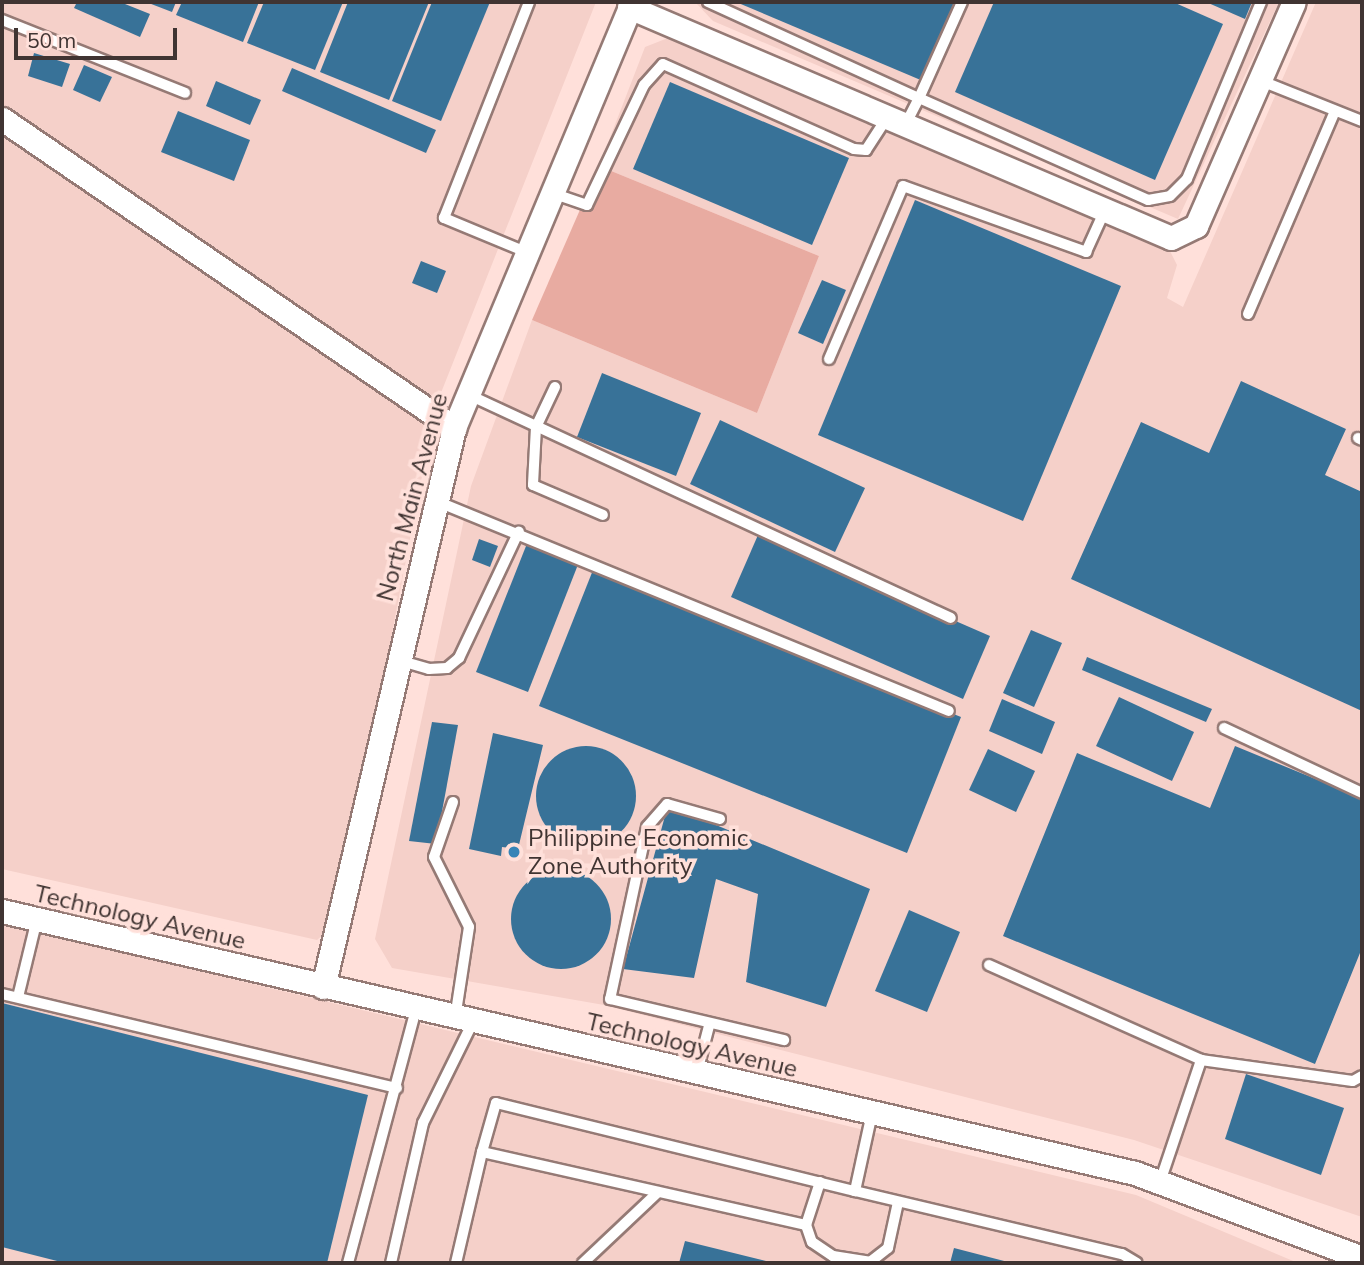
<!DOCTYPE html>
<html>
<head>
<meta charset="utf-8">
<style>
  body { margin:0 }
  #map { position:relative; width:1364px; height:1265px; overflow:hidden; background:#ffe0da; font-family:Mulish,sans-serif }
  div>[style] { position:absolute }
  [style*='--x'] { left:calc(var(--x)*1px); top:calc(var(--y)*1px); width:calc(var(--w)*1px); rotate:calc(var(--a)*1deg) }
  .built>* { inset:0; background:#f5d0c9 }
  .green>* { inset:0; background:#e8aba1 }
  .building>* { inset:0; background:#387298 }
  .round { border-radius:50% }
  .roads { filter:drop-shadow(2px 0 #957a75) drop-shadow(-2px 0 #957a75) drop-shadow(0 2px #957a75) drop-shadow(0 -2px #957a75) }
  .lane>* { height:10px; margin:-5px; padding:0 5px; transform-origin:5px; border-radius:5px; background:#fff }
  .street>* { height:23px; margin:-11.5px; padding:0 11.5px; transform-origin:11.5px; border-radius:11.5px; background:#fff }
  .dots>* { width:19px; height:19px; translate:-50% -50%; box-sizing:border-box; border:4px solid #ffe0da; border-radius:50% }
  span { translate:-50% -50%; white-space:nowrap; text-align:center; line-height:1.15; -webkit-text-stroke:7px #ffe0da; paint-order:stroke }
  .street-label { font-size:24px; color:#403432 }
  .poi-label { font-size:24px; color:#403432 }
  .left { translate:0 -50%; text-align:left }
  .frame { position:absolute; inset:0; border:4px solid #403432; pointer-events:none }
  .scale { position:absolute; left:14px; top:28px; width:163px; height:32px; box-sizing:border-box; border:4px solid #403432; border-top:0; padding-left:9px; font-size:21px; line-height:24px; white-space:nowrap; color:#403432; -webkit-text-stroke:5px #ffe0da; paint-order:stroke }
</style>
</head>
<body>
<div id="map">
  <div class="built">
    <i style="clip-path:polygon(2px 2px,596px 2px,435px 408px,337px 922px,317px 940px,2px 869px)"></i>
    <i style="clip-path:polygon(695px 2px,1279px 2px,1178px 219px,713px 21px)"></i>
    <i style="clip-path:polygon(1316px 2px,1362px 2px,1362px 1217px,1134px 1140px,832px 1063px,604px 1005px,392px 968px,375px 939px,471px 486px,532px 320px,757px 413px,819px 256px,599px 166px,645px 47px,678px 34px,1166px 243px,1177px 265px,1167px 298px,1183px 307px)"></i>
    <i style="clip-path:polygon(2px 924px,1136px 1195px,1298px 1263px,2px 1263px)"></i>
  </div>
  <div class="green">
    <i style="clip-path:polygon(599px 166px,819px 256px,757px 413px,532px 320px)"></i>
  </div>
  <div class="building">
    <i style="clip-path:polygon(77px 2px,120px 2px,150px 14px,140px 37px,74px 8px)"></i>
    <i style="clip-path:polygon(146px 2px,176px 2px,172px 12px)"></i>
    <i style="clip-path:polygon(182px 2px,259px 2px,243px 42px,176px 15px)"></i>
    <i style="clip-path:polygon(264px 2px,343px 2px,315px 70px,247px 43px)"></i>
    <i style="clip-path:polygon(348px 2px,429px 2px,389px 100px,320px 72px)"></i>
    <i style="clip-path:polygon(432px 2px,490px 2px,441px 121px,392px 101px)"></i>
    <i style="clip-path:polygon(736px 2px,958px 2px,923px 81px)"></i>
    <i style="clip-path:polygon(994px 2px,1173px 2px,1223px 24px,1155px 180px,955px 92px)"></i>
    <i style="clip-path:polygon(1206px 2px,1252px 2px,1245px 19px)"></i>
    <i style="clip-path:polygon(34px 53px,70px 64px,62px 87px,28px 76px)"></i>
    <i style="clip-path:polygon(84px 65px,112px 77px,100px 102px,73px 90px)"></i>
    <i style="clip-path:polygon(292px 68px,436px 130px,426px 153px,282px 91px)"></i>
    <i style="clip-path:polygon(216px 81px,261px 100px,250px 125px,206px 106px)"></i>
    <i style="clip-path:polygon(670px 82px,849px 158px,812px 245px,633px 169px)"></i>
    <i style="clip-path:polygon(178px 111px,250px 140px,234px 181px,161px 152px)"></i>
    <i style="clip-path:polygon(915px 200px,1121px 286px,1023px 521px,818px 435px)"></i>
    <i style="clip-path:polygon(421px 261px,446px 271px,437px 293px,412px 283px)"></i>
    <i style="clip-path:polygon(822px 280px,846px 290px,823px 344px,798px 333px)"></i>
    <i style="clip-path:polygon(602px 373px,701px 413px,676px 476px,577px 437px)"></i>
    <i style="clip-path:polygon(1241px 381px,1346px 429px,1325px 475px,1362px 492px,1362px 711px,1071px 579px,1141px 422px,1209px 453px)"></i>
    <i style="clip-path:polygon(720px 420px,865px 488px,835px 552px,690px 484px)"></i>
    <i style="clip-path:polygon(758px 535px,990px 636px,963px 699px,731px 597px)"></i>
    <i style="clip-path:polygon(479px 539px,498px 546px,490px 567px,472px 560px)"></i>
    <i style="clip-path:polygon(528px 541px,579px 562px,528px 692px,476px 672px)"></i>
    <i style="clip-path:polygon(593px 570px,961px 717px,907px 853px,539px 706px)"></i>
    <i style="clip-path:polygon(1031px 630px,1062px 643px,1034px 707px,1003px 693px)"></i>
    <i style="clip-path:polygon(1087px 657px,1212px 709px,1206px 722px,1082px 670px)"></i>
    <i style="clip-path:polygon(1119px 697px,1194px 732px,1172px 781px,1096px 746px)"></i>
    <i style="clip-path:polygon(1002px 699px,1055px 722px,1042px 754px,989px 731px)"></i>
    <i style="clip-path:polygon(432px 722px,458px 725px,436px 844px,409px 841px)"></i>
    <i style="clip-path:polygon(493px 733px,543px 745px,518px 849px,502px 847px,501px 856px,469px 849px)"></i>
    <i class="round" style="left:536px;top:746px;width:100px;height:100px"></i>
    <i style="clip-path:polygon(1235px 746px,1362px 798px,1362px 948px,1315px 1064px,1003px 936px,1077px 753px,1210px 808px)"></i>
    <i style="clip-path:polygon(988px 749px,1035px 771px,1016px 812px,969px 790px)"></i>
    <i style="clip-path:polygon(668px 805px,870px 889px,826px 1007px,746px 982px,758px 894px,716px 879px,694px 978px,623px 969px)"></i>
    <i class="round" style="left:511px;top:869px;width:100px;height:100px"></i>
    <i style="clip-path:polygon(909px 910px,960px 932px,927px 1012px,875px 991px)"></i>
    <i style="clip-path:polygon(2px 1003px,368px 1095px,327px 1263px,65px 1263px,2px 1247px)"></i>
    <i style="clip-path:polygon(1246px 1074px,1344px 1108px,1321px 1175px,1225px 1139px)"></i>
    <i style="clip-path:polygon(685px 1241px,770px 1262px,770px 1263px,679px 1263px)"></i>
    <i style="clip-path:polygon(954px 1248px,1008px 1262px,1008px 1263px,950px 1263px)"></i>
  </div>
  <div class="roads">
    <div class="lane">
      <i style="--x:708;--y:2;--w:232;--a:24.5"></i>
      <i style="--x:919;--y:98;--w:27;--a:117"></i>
      <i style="--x:962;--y:2;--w:105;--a:114.1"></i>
      <i style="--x:919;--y:98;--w:251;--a:24"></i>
      <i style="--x:1148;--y:200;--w:22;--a:-10"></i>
      <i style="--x:1170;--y:196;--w:24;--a:-45"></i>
      <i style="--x:1187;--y:179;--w:192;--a:-67.3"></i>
      <i style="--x:2;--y:20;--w:197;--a:21.7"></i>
      <i style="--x:1259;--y:80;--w:111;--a:21.7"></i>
      <i style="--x:552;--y:193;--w:37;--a:19"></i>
      <i style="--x:587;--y:205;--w:133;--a:-64.6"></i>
      <i style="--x:644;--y:85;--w:28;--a:-48"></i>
      <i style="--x:663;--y:64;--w:209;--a:24"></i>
      <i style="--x:854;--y:149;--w:12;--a:5"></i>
      <i style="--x:866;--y:150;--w:40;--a:-57.1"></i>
      <i style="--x:526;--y:252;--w:89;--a:-157.5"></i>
      <i style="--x:444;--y:218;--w:232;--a:-68.5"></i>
      <i style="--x:1248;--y:314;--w:221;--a:-66.8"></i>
      <i style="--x:829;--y:359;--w:188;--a:-66.8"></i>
      <i style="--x:903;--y:186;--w:195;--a:19.8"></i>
      <i style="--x:1086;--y:252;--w:46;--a:-65.7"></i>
      <i style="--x:555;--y:387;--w:44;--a:115.4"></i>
      <i style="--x:536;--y:427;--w:58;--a:93"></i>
      <i style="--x:533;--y:485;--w:76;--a:23.2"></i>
      <i style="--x:467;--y:394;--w:533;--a:24.84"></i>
      <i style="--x:1358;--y:438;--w:4;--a:27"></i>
      <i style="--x:436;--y:501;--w:554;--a:22.26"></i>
      <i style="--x:398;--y:660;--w:32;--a:16"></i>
      <i style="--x:429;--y:669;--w:18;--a:-3"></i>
      <i style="--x:447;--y:668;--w:16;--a:-40"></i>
      <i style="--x:459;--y:658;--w:140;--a:-64.7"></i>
      <i style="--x:1224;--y:728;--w:153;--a:25.2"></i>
      <i style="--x:453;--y:802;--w:58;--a:109.1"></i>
      <i style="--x:434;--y:857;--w:78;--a:63.4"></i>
      <i style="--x:469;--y:927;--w:92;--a:98.7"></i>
      <i style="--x:720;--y:819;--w:55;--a:-164.2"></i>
      <i style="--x:667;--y:804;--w:30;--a:131"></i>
      <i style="--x:647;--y:827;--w:176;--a:102.1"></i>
      <i style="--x:610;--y:999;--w:179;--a:13.3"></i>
      <i style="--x:989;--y:965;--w:232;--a:24.1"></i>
      <i style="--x:1201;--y:1060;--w:153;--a:7.9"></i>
      <i style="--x:1353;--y:1081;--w:10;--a:-29"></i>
      <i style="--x:2;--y:994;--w:406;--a:13.4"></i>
      <i style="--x:18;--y:997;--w:80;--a:-76.3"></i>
      <i style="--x:697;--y:1072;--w:48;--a:-75.4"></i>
      <i style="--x:872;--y:1113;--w:80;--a:102.3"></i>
      <i style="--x:855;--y:1191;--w:274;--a:13.3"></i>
      <i style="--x:1122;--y:1254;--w:17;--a:31"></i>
      <i style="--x:820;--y:1182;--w:45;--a:108"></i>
      <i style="--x:806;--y:1225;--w:18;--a:71"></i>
      <i style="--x:812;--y:1242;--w:25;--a:34"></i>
      <i style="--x:833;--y:1256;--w:37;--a:9"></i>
      <i style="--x:870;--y:1262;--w:23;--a:-38"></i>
      <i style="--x:888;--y:1248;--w:47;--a:-77.7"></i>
      <i style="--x:1160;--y:1182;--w:129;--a:-71.4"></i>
      <i style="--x:806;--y:1225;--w:332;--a:-167.3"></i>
      <i style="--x:482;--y:1152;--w:51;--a:-74.1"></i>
      <i style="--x:496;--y:1103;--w:370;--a:13.8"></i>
      <i style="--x:348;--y:1263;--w:263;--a:-75"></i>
      <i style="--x:391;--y:1263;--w:144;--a:-77.1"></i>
      <i style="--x:423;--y:1123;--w:113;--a:-63.7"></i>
      <i style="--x:456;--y:1263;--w:114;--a:-76.8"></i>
      <i style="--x:583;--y:1263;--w:103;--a:-43.4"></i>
    </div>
    <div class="street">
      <i style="--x:629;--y:7;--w:589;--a:23.08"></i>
      <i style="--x:1171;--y:238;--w:28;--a:-26"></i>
      <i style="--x:1196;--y:226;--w:244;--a:-66.4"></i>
      <i style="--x:2;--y:119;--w:548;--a:34.36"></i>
      <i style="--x:2;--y:911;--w:1163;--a:13.02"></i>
      <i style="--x:1135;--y:1173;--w:242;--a:20.5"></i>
      <i style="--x:323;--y:987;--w:574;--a:-76.81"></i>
      <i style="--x:454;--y:428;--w:462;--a:-67.3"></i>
    </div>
  </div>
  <div class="dots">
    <i style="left:514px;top:852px;background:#3784b7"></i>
  </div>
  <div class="street-label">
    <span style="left:412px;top:497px;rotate:-75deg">North Main Avenue</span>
    <span style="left:140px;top:917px;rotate:13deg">Technology Avenue</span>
    <span style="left:692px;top:1045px;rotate:13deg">Technology Avenue</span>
  </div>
  <div class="poi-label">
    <span class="left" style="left:528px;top:852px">Philippine Economic<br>Zone Authority</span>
  </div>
  <div class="frame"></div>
  <div class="scale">50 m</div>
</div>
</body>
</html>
